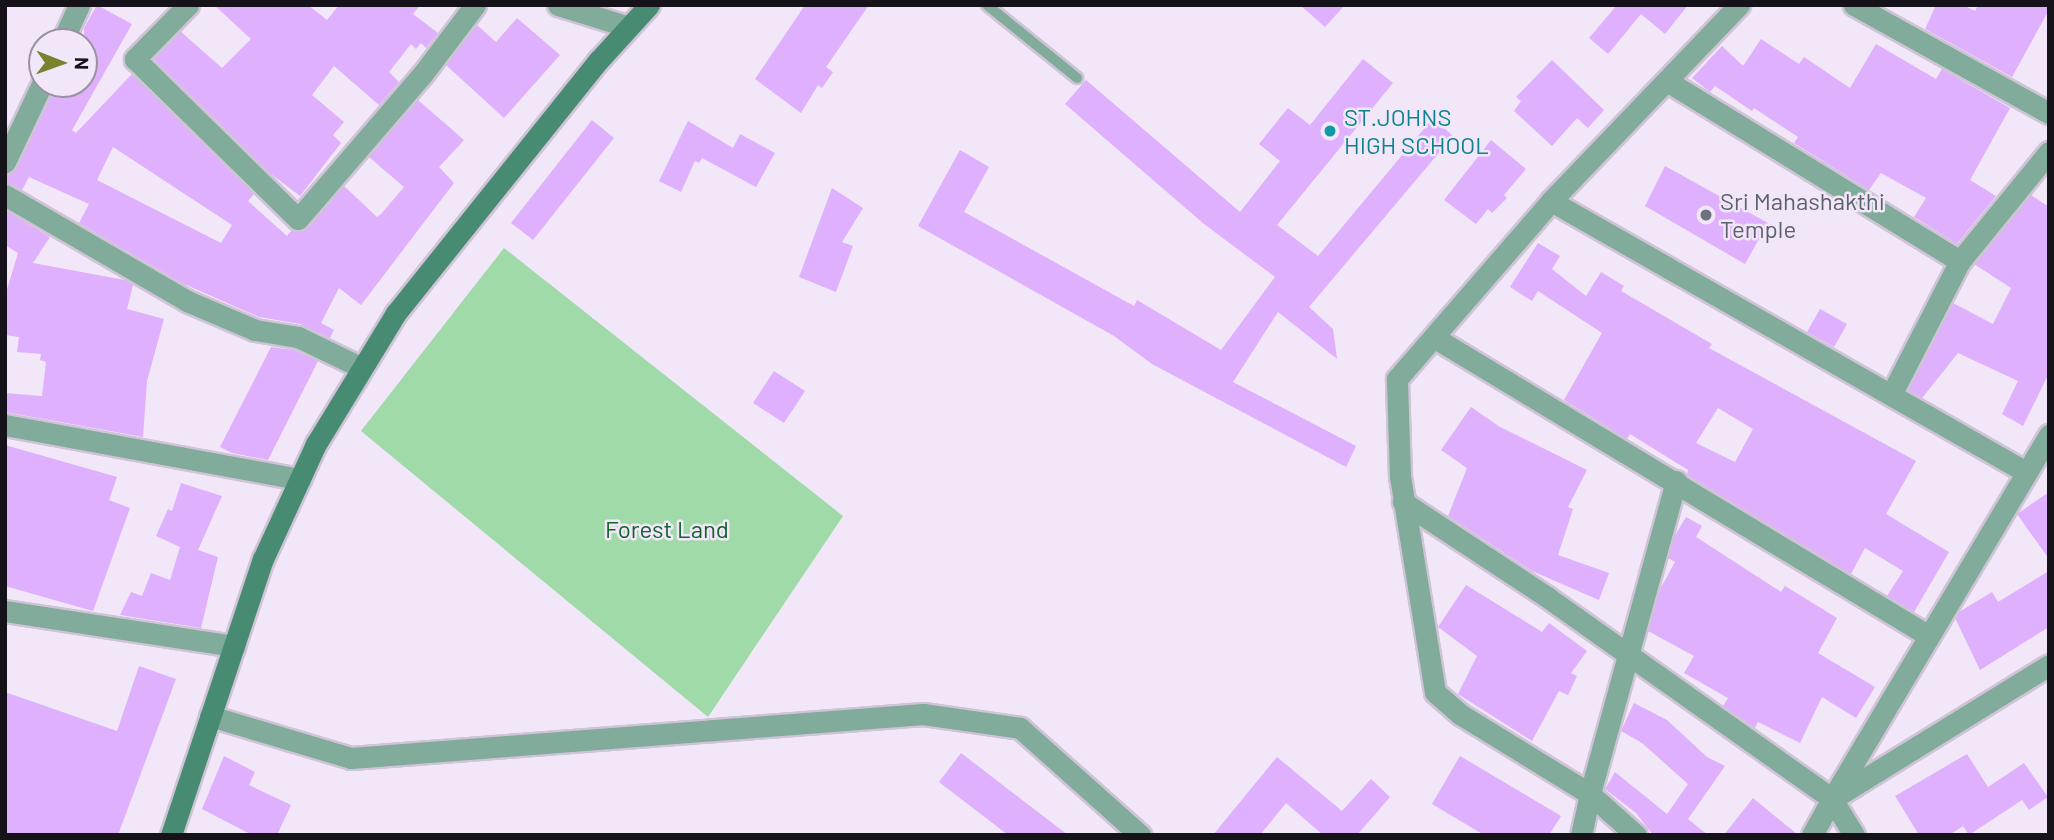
<!DOCTYPE html>
<html>
<head>
<meta charset="utf-8">
<style>
  body { margin:0 }
  #map { position:relative; width:2054px; height:840px; overflow:hidden; background:#f2e6f9; font-family:Barlow,sans-serif }
  div>[style] { position:absolute }
  [style*='--x'] { left:calc(var(--x)*1px); top:calc(var(--y)*1px); width:calc(var(--w)*1px); rotate:calc(var(--a)*1deg) }
  .green>* { inset:0; background:#9fdaa8 }
  .building>* { inset:0; background:#dfb0fd }
  .roads { filter:drop-shadow(2px 0 #cfc4d5) drop-shadow(-2px 0 #cfc4d5) drop-shadow(0 2px #cfc4d5) drop-shadow(0 -2px #cfc4d5) }
  .lane>* { height:10px; margin:-5px; padding:0 5px; transform-origin:5px; border-radius:5px; background:#81ab9a }
  .street>* { height:21px; margin:-10.5px; padding:0 10.5px; transform-origin:10.5px; border-radius:10.5px; background:#81ab9a }
  .secondary>* { height:21px; margin:-10.5px; padding:0 10.5px; transform-origin:10.5px; border-radius:10.5px; background:#488b73 }
  .dots>* { width:19px; height:19px; translate:-50% -50%; box-sizing:border-box; border:4px solid #f2e6f9; border-radius:50% }
  span { translate:-50% -50%; white-space:nowrap; text-align:center; line-height:1.15; -webkit-text-stroke:5px #f2e6f9; paint-order:stroke }
  .culture-label { font-size:24px; color:#0d838f }
  .left { translate:0 -50%; text-align:left }
  .worship-label { font-size:24px; color:#5b616d }
  .park-label { font-size:24px; color:#10632a }
  .frame { position:absolute; inset:0; border:7px solid #161219; pointer-events:none }
  .north { position:absolute; left:28px; top:28px; width:70px; height:70px; box-sizing:border-box; background:#f2e6f9; border:2px solid #9a919f; border-radius:50%; rotate:91deg; font-size:19px; font-weight:700; line-height:28px; text-align:center; color:#161219 }
  .north::after { content:''; display:block; margin:auto; width:24px; height:32px; background:#7b822d; clip-path:polygon(50% 0,100% 100%,50% 72%,0 100%) }
</style>
</head>
<body>
<div id="map">
  <div class="green">
    <i style="clip-path:polygon(504px 248px,843px 516px,708px 717px,361px 431px)"></i>
  </div>
  <div class="building">
    <i style="clip-path:polygon(evenodd,97px 5px,132px 24px,72px 130px,76px 133px,132px 74px,254px 194px,248px 201px,287px 236px,292px 230px,308px 228px,344px 186px,377px 217px,381px 214px,404px 187px,369px 157px,418px 100px,464px 140px,439px 167px,454px 183px,361px 305px,339px 288px,321px 323px,334px 330px,330px 338px,300px 324px,259px 317px,182px 283px,79px 223px,89px 204px,29px 177px,22px 190px,5px 182px,5px 175px,17px 168px,55px 84px,84px 84px,84px 28px,97px 5px,113px 147px,232px 225px,221px 243px,97px 180px,113px 147px)"></i>
    <i style="clip-path:polygon(214px 5px,308px 5px,327px 20px,339px 5px,420px 5px,413px 14px,438px 33px,426px 48px,421px 43px,416px 49px,411px 44px,389px 72px,399px 82px,379px 105px,334px 66px,312px 95px,344px 122px,333px 135px,341px 143px,300px 196px,271px 174px,154px 59px,180px 31px,222px 68px,251px 39px)"></i>
    <i style="clip-path:polygon(805px 5px,869px 5px,826px 67px,833px 72px,822px 88px,818px 85px,801px 113px,755px 79px)"></i>
    <i style="clip-path:polygon(1300px 5px,1345px 5px,1325px 27px)"></i>
    <i style="clip-path:polygon(1617px 5px,1688px 5px,1665px 34px,1641px 14px,1608px 54px,1589px 38px)"></i>
    <i style="clip-path:polygon(1936px 5px,1963px 5px,1975px 11px,1978px 5px,2049px 5px,2049px 10px,2012px 77px,1925px 29px)"></i>
    <i style="clip-path:polygon(517px 18px,560px 55px,504px 118px,446px 65px,477px 25px,496px 42px)"></i>
    <i style="clip-path:polygon(1761px 39px,1799px 64px,1804px 57px,1850px 88px,1876px 44px,1936px 79px,1942px 69px,2010px 108px,1970px 180px,1996px 196px,1957px 244px,1914px 217px,1926px 198px,1881px 173px,1869px 190px,1794px 143px,1798px 137px,1754px 108px,1752px 111px,1715px 86px,1710px 92px,1692px 78px,1722px 46px,1743px 66px)"></i>
    <i style="clip-path:polygon(1363px 59px,1393px 83px,1277px 225px,1318px 256px,1433px 118px,1453px 136px,1309px 307px,1333px 329px,1337px 359px,1278px 312px,1233px 382px,1356px 446px,1346px 467px,1152px 364px,1114px 336px,918px 226px,960px 150px,989px 167px,964px 212px,1134px 306px,1137px 300px,1221px 350px,1275px 277px,1204px 224px,1065px 104px,1086px 80px,1240px 212px,1280px 161px,1259px 144px,1288px 108px,1310px 125px)"></i>
    <i style="clip-path:polygon(1552px 60px,1604px 110px,1588px 128px,1577px 118px,1552px 146px,1514px 111px,1521px 101px,1516px 97px)"></i>
    <i style="clip-path:polygon(592px 120px,614px 138px,533px 240px,511px 223px)"></i>
    <i style="clip-path:polygon(688px 121px,733px 148px,740px 134px,775px 153px,756px 187px,702px 158px,699px 163px,695px 161px,681px 192px,659px 181px)"></i>
    <i style="clip-path:polygon(1491px 140px,1526px 169px,1504px 195px,1507px 198px,1492px 213px,1488px 209px,1476px 224px,1444px 200px)"></i>
    <i style="clip-path:polygon(1665px 166px,1768px 223px,1745px 264px,1645px 206px)"></i>
    <i style="clip-path:polygon(832px 188px,863px 208px,842px 242px,853px 246px,836px 292px,799px 277px)"></i>
    <i style="clip-path:polygon(2031px 195px,2049px 207px,2049px 373px,2023px 426px,2002px 414px,2018px 381px,1958px 353px,1922px 398px,1908px 390px,1953px 303px,1993px 324px,2011px 288px,1974px 264px)"></i>
    <i style="clip-path:polygon(5px 210px,50px 237px,33px 263px,125px 280px,133px 285px,127px 309px,164px 319px,147px 381px,143px 437px,5px 412px,5px 393px,42px 396px,46px 362px,40px 360px,41px 354px,17px 352px,19px 337px,5px 335px,5px 296px,18px 253px,5px 245px)"></i>
    <i style="clip-path:polygon(evenodd,1538px 243px,1560px 256px,1552px 269px,1586px 296px,1601px 272px,1624px 286px,1621px 291px,1712px 344px,1709px 348px,1916px 461px,1886px 514px,1949px 552px,1914px 612px,1887px 596px,1903px 571px,1865px 548px,1851px 574px,1687px 475px,1688px 470px,1630px 434px,1627px 439px,1564px 400px,1602px 333px,1538px 291px,1532px 301px,1510px 287px,1538px 243px,1718px 408px,1753px 429px,1735px 462px,1696px 443px,1718px 408px)"></i>
    <i style="clip-path:polygon(1820px 309px,1847px 324px,1834px 347px,1807px 332px)"></i>
    <i style="clip-path:polygon(271px 347px,294px 350px,318px 361px,268px 460px,232px 453px,220px 447px)"></i>
    <i style="clip-path:polygon(774px 371px,805px 391px,784px 423px,753px 403px)"></i>
    <i style="clip-path:polygon(1471px 407px,1500px 427px,1587px 470px,1568px 507px,1573px 509px,1558px 555px,1609px 573px,1599px 600px,1532px 571px,1448px 516px,1467px 468px,1441px 450px)"></i>
    <i style="clip-path:polygon(5px 445px,117px 477px,109px 500px,130px 508px,93px 611px,5px 586px)"></i>
    <i style="clip-path:polygon(181px 483px,222px 496px,198px 550px,218px 557px,201px 628px,120px 615px,131px 592px,142px 596px,151px 573px,170px 580px,180px 547px,156px 536px,168px 509px,172px 511px)"></i>
    <i style="clip-path:polygon(2049px 492px,2049px 559px,2017px 514px)"></i>
    <i style="clip-path:polygon(1686px 517px,1702px 526px,1696px 537px,1781px 592px,1785px 586px,1837px 618px,1818px 653px,1875px 687px,1856px 718px,1822px 697px,1800px 743px,1758px 722px,1755px 728px,1723px 706px,1728px 698px,1684px 673px,1694px 656px,1648px 631px,1659px 591px,1675px 562px,1668px 558px,1674px 537px)"></i>
    <i style="clip-path:polygon(2049px 571px,2049px 627px,1980px 670px,1955px 618px,1959px 612px,1992px 592px,1998px 602px)"></i>
    <i style="clip-path:polygon(1466px 585px,1542px 632px,1549px 623px,1587px 651px,1571px 673px,1577px 676px,1568px 695px,1559px 691px,1532px 741px,1458px 694px,1477px 656px,1438px 627px)"></i>
    <i style="clip-path:polygon(139px 666px,176px 679px,118px 835px,5px 835px,5px 692px,117px 731px)"></i>
    <i style="clip-path:polygon(1634px 703px,1667px 720px,1707px 757px,1725px 766px,1688px 819px,1708px 835px,1653px 835px,1636px 813px,1605px 789px,1615px 772px,1667px 814px,1688px 784px,1642px 743px,1621px 731px)"></i>
    <i style="clip-path:polygon(961px 753px,1068px 835px,1008px 835px,939px 782px)"></i>
    <i style="clip-path:polygon(1967px 754px,1988px 787px,2024px 763px,2048px 797px,2029px 810px,2022px 800px,1969px 835px,1963px 826px,1949px 835px,1919px 835px,1895px 796px)"></i>
    <i style="clip-path:polygon(224px 756px,255px 772px,249px 785px,291px 805px,277px 835px,252px 835px,202px 809px)"></i>
    <i style="clip-path:polygon(1460px 756px,1561px 816px,1549px 835px,1484px 835px,1432px 804px)"></i>
    <i style="clip-path:polygon(1277px 757px,1342px 811px,1371px 779px,1390px 797px,1357px 835px,1323px 835px,1286px 803px,1260px 835px,1213px 835px)"></i>
    <i style="clip-path:polygon(1753px 798px,1798px 835px,1724px 835px)"></i>
  </div>
  <div class="roads">
    <div class="lane">
      <i style="--x:987;--y:5;--w:116;--a:39"></i>
    </div>
    <div class="street">
      <i style="--x:188;--y:5;--w:76;--a:134.5"></i>
      <i style="--x:135;--y:59;--w:228;--a:44.5"></i>
      <i style="--x:298;--y:219;--w:190;--a:-49.3"></i>
      <i style="--x:422;--y:75;--w:88;--a:-52.9"></i>
      <i style="--x:558;--y:5;--w:74;--a:17.2"></i>
      <i style="--x:1854;--y:5;--w:223;--a:29"></i>
      <i style="--x:62;--y:42;--w:41;--a:-65.3"></i>
      <i style="--x:1667;--y:81;--w:344;--a:31.6"></i>
      <i style="--x:5;--y:162;--w:86;--a:-64.6"></i>
      <i style="--x:5;--y:195;--w:211;--a:30.2"></i>
      <i style="--x:187;--y:301;--w:74;--a:23.1"></i>
      <i style="--x:255;--y:330;--w:44;--a:9.2"></i>
      <i style="--x:298;--y:337;--w:71;--a:25.8"></i>
      <i style="--x:1551;--y:201;--w:547;--a:29.71"></i>
      <i style="--x:1435;--y:338;--w:577;--a:31.1"></i>
      <i style="--x:1891;--y:395;--w:151;--a:-62.8"></i>
      <i style="--x:1960;--y:261;--w:141;--a:-50.8"></i>
      <i style="--x:5;--y:425;--w:300;--a:10.4"></i>
      <i style="--x:1676;--y:481;--w:325;--a:105.4"></i>
      <i style="--x:1590;--y:794;--w:153;--a:-148.4"></i>
      <i style="--x:1460;--y:714;--w:33;--a:-139"></i>
      <i style="--x:1435;--y:692;--w:218;--a:-99.2"></i>
      <i style="--x:1400;--y:477;--w:98;--a:-91.8"></i>
      <i style="--x:1397;--y:379;--w:235;--a:-49.1"></i>
      <i style="--x:1551;--y:201;--w:272;--a:-46.2"></i>
      <i style="--x:1403;--y:502;--w:173;--a:33.4"></i>
      <i style="--x:1547;--y:597;--w:349;--a:35.3"></i>
      <i style="--x:1832;--y:799;--w:41;--a:119.1"></i>
      <i style="--x:5;--y:611;--w:232;--a:8.7"></i>
      <i style="--x:210;--y:716;--w:147;--a:16.6"></i>
      <i style="--x:351;--y:758;--w:574;--a:-4.4"></i>
      <i style="--x:923;--y:714;--w:98;--a:8.2"></i>
      <i style="--x:1020;--y:728;--w:161;--a:41.7"></i>
      <i style="--x:1837;--y:796;--w:249;--a:-31.7"></i>
      <i style="--x:1581;--y:835;--w:42;--a:-77.6"></i>
      <i style="--x:1590;--y:794;--w:62;--a:41.7"></i>
      <i style="--x:1854;--y:835;--w:42;--a:-121.4"></i>
      <i style="--x:1832;--y:799;--w:424;--a:-59.2"></i>
    </div>
    <div class="secondary">
      <i style="--x:171;--y:835;--w:291;--a:-71.6"></i>
      <i style="--x:263;--y:559;--w:127;--a:-65.3"></i>
      <i style="--x:316;--y:444;--w:153;--a:-58.6"></i>
      <i style="--x:396;--y:313;--w:324;--a:-51.3"></i>
      <i style="--x:599;--y:60;--w:74;--a:-47.7"></i>
    </div>
  </div>
  <div class="dots">
    <i style="left:1330px;top:131px;background:#0f9aa8"></i>
    <i style="left:1706px;top:215px;background:#6b7280"></i>
  </div>
  <div class="culture-label">
    <span class="left" style="left:1344px;top:131px">ST.JOHNS<br>HIGH SCHOOL</span>
  </div>
  <div class="worship-label">
    <span class="left" style="left:1720px;top:215px">Sri Mahashakthi<br>Temple</span>
  </div>
  <div class="park-label">
    <span style="left:667px;top:529px">Forest Land</span>
  </div>
  <div class="frame"></div>
  <div class="north">N</div>
</div>
</body>
</html>
